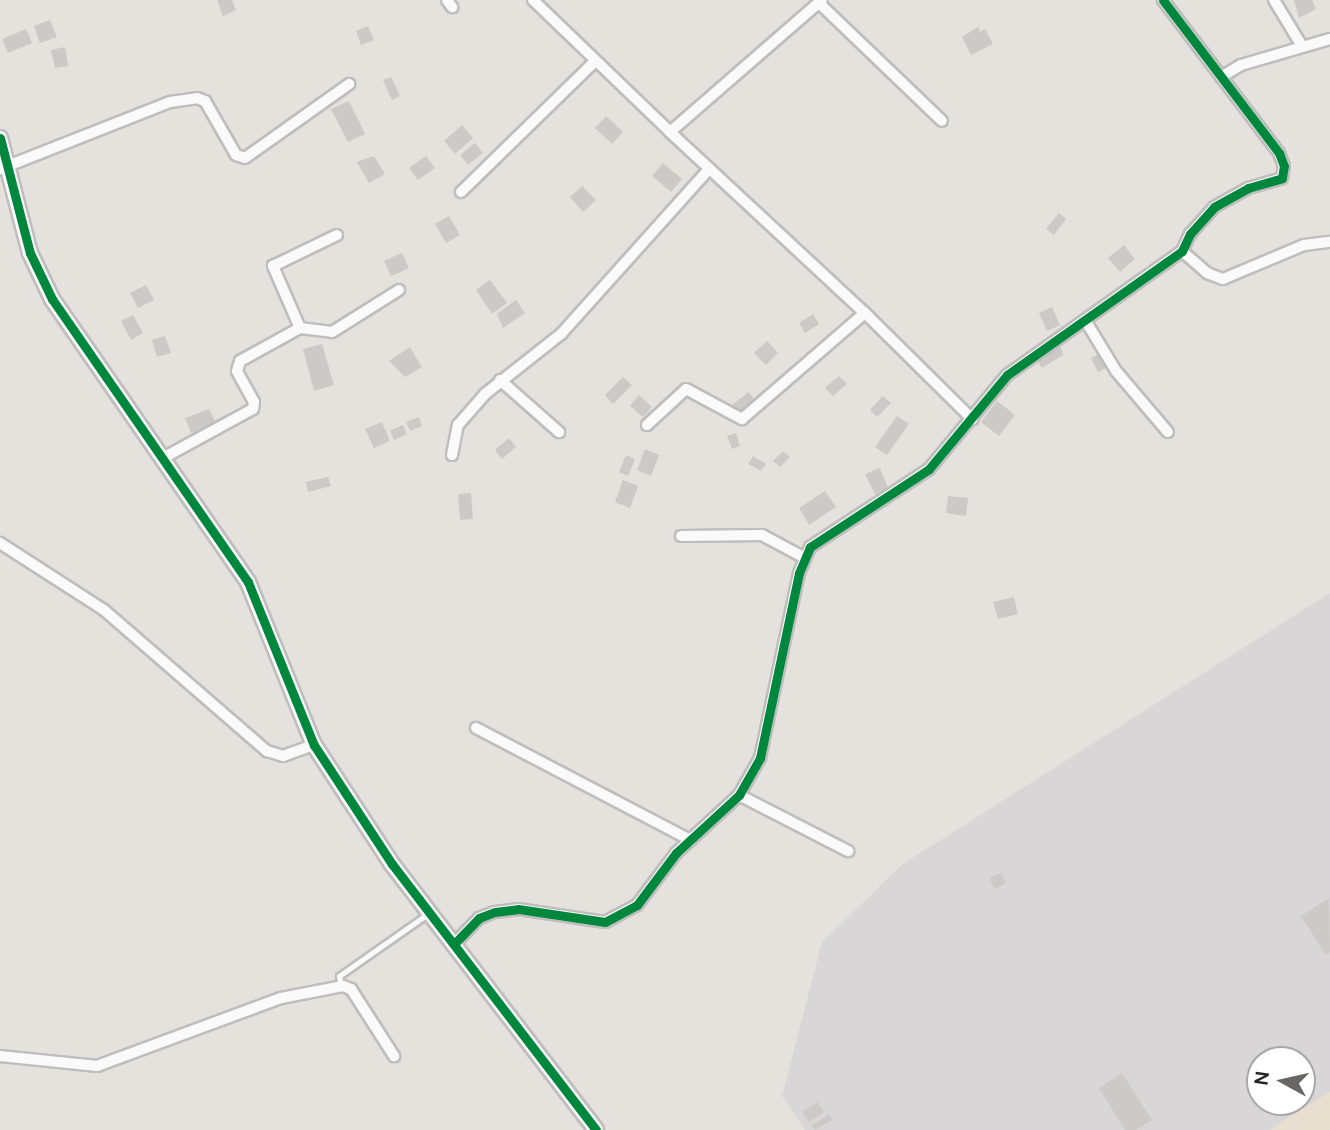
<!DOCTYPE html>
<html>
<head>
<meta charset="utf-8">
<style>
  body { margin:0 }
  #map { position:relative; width:1330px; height:1130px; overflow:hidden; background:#e5e1dc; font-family:"DM Sans",sans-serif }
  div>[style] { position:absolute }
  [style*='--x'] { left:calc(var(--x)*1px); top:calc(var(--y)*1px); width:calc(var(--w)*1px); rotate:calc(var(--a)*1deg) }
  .industrial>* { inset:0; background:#d9d6d8 }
  .education>* { inset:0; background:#e8dfd0 }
  .building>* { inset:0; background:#ccc9c6 }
  .roads { filter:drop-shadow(2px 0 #bfbdbd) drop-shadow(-2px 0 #bfbdbd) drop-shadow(0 2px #bfbdbd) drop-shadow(0 -2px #bfbdbd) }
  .service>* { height:5px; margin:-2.5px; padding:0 2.5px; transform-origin:2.5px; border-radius:2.5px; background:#fbfafa }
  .minor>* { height:10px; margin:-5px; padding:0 5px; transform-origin:5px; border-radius:5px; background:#fbfafa }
  .tertiary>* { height:14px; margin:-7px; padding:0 7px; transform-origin:7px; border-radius:7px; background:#fbfafa }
  .cycleway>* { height:9px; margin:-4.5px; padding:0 4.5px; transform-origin:4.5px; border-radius:4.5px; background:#00873e }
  span { translate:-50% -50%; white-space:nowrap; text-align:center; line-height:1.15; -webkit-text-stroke:7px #fff; paint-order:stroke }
  .north { position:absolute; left:1246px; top:1046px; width:70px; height:70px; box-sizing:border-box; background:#fff; border:2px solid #a8a8a8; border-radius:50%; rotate:278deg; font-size:19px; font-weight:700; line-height:28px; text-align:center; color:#262626 }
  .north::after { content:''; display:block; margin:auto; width:24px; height:32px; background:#696766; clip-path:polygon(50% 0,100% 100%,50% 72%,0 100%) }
</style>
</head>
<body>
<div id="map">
  <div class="industrial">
    <i style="clip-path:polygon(evenodd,1330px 593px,1330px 1092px,1269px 1130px,805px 1130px,782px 1096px,822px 942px,903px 864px,1330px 593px,1260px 1060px,1302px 1060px,1302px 1102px,1260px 1102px,1260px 1060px)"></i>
  </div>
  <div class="education">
    <i style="clip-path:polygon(1330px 1092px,1330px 1130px,1269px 1130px)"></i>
  </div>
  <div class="building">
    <i style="clip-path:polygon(217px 0,232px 0,236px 10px,223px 16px)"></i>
    <i style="clip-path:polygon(1294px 0,1312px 0,1316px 9px,1299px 18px)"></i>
    <i style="clip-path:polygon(50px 20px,57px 37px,40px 43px,34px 26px)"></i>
    <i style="clip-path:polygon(368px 26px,374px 40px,361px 45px,356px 31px)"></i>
    <i style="clip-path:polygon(978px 27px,980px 32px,985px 29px,993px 44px,971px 55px,962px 37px)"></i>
    <i style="clip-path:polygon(26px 29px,32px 43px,8px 53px,2px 39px)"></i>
    <i style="clip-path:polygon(65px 47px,68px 66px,55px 68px,51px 50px)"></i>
    <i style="clip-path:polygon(391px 77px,400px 96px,392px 100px,383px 80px)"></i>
    <i style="clip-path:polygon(349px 101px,365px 134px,348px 142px,331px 109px)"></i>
    <i style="clip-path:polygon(606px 116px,623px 132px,612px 144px,595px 128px)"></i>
    <i style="clip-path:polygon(462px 125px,473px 138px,455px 154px,444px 141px)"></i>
    <i style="clip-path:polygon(475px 143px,483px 153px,468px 165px,460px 155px)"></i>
    <i style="clip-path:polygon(374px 156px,385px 174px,369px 183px,357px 162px)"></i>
    <i style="clip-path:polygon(426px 156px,435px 168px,418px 180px,409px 168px)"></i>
    <i style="clip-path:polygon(663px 163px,682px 179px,671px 192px,652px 176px)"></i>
    <i style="clip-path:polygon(582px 186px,596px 200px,583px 212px,570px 197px)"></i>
    <i style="clip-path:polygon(1059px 213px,1066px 219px,1054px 235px,1046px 229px)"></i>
    <i style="clip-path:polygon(449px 216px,460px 235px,446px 243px,435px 224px)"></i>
    <i style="clip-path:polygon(1124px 245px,1135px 259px,1120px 272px,1108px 258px)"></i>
    <i style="clip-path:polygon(402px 253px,409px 268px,391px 276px,384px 261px)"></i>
    <i style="clip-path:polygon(490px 280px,507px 303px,492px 314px,476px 290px)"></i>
    <i style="clip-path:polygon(146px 285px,154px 300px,138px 308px,130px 293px)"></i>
    <i style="clip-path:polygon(516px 300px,525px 313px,503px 328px,497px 314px)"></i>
    <i style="clip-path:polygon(1052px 307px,1060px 325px,1047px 331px,1039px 313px)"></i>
    <i style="clip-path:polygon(813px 314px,819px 324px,805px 333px,799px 323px)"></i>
    <i style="clip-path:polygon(133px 315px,143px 333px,131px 340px,121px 321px)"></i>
    <i style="clip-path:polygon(165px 336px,171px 353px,157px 357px,152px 340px)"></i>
    <i style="clip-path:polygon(767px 341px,778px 353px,766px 365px,754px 353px)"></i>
    <i style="clip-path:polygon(322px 344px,334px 385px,314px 391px,303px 349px)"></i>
    <i style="clip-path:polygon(1060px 345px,1063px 355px,1042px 368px,1037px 360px)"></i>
    <i style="clip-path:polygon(410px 347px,422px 367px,405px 377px,389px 361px)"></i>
    <i style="clip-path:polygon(1099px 354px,1106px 368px,1098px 372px,1091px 358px)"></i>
    <i style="clip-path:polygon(839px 376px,847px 384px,833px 396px,825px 388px)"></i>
    <i style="clip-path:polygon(623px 377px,632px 385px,613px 404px,605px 395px)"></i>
    <i style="clip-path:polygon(749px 392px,756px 402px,740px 414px,733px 404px)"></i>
    <i style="clip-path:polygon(639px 395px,652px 407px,643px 417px,630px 406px)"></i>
    <i style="clip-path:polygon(883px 396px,891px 403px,877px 417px,870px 410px)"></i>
    <i style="clip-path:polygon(997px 401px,1015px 415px,999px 436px,981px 422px)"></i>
    <i style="clip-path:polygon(209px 409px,216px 423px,191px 433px,185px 418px)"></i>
    <i style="clip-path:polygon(897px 416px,909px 424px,887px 455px,875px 447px)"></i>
    <i style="clip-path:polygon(419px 417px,422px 426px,410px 431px,406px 422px)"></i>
    <i style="clip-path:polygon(382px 422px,390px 441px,374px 448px,365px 429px)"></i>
    <i style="clip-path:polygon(403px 425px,407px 434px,394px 440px,390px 431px)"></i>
    <i style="clip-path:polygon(736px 433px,740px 446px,732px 449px,727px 436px)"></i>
    <i style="clip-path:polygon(509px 438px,516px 447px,502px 459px,495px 450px)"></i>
    <i style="clip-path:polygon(645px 449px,659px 455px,651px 476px,637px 470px)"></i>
    <i style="clip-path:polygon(783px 451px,790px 457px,780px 467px,773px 461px)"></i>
    <i style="clip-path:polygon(626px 455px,635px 459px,628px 476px,619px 472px)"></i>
    <i style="clip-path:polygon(753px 456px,766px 464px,761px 471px,748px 464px)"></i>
    <i style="clip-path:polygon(880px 468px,888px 488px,875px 494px,865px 474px)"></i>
    <i style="clip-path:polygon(328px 477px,331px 486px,308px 492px,306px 482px)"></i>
    <i style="clip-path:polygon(623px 480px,638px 486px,630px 508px,615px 502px)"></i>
    <i style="clip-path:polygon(825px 491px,836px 507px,809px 525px,799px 508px)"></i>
    <i style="clip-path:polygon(471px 493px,473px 519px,460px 520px,458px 494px)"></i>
    <i style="clip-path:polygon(948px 496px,968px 498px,966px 516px,946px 513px)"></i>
    <i style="clip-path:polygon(1014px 597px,1018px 614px,998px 619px,993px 602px)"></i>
    <i style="clip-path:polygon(1001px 873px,1006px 883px,995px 889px,989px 878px)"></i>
    <i style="clip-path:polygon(1329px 898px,1330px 952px,1326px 955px,1301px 916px)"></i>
    <i style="clip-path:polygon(1122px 1073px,1152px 1120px,1136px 1130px,1125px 1130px,1099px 1088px)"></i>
    <i style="clip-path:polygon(817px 1102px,824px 1112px,809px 1122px,802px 1112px)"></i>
    <i style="clip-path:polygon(829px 1114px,832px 1120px,815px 1130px,812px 1125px)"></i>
  </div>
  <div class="roads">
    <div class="service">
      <i style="--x:341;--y:986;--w:10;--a:-101"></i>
      <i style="--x:339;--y:976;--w:110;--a:-35"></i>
    </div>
    <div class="minor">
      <i style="--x:447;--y:0;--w:9;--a:54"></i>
      <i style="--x:533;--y:0;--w:190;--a:43.9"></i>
      <i style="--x:670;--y:132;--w:201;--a:-41"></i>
      <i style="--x:1274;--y:0;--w:54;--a:58.7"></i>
      <i style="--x:819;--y:3;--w:170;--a:43.8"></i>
      <i style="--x:1221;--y:77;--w:23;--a:-31"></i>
      <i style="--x:1241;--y:65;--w:93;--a:-16.3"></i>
      <i style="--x:670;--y:132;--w:266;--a:42.9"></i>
      <i style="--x:865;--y:313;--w:151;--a:44.7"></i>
      <i style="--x:0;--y:169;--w:183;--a:-21.5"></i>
      <i style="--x:170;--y:102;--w:27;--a:-8"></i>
      <i style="--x:197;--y:98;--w:9;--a:21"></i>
      <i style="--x:205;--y:101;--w:62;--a:60.1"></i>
      <i style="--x:236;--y:155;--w:9;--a:18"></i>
      <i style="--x:245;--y:158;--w:128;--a:-35.4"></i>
      <i style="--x:461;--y:192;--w:186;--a:-44.3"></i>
      <i style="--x:1182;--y:251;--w:33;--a:41"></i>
      <i style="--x:1207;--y:273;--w:17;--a:21"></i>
      <i style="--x:1223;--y:279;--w:88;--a:-22.8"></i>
      <i style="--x:1304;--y:245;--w:26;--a:-7"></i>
      <i style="--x:1085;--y:320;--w:60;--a:58.7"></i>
      <i style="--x:1116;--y:371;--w:80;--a:49.6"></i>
      <i style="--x:300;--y:328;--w:68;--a:-113.5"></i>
      <i style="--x:273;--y:266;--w:71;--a:-25.8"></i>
      <i style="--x:500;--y:380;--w:79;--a:41.4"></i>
      <i style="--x:647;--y:425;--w:53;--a:-42.7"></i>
      <i style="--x:686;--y:389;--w:64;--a:28.2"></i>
      <i style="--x:742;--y:419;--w:162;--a:-40.8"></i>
      <i style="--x:452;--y:455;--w:31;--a:-79"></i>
      <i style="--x:458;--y:425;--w:41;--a:-48.9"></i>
      <i style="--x:485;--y:394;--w:97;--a:-38.3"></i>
      <i style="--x:561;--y:334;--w:222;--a:-48.1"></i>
      <i style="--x:163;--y:458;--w:102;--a:-28.6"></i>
      <i style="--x:253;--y:409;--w:7;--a:-82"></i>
      <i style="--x:254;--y:402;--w:35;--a:-119"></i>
      <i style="--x:237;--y:371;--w:10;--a:-73"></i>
      <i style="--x:240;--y:361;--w:68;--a:-28.8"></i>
      <i style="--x:300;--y:328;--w:32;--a:7"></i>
      <i style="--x:332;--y:332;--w:79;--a:-32.1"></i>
      <i style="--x:681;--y:536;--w:81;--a:-0.7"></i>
      <i style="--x:762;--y:535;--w:47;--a:28.2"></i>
      <i style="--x:0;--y:543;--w:124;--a:32.8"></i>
      <i style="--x:104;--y:610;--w:216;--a:40.9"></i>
      <i style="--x:267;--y:751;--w:17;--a:17"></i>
      <i style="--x:283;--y:756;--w:33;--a:-20"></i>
      <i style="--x:476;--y:728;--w:242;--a:27.6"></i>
      <i style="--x:739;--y:795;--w:123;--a:27.2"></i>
      <i style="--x:454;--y:944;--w:36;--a:-46"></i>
      <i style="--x:479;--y:918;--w:17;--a:-21"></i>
      <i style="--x:495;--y:912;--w:23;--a:-7"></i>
      <i style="--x:518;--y:909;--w:88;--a:8.5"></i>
      <i style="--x:605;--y:922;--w:36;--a:-28"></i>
      <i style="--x:637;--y:905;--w:65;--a:-53.1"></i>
      <i style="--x:676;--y:853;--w:86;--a:-42.6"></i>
      <i style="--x:739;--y:795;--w:43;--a:-60.4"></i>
      <i style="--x:760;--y:758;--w:189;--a:-78.1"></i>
      <i style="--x:799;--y:573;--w:28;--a:-67"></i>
      <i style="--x:810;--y:547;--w:142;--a:-33.2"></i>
      <i style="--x:929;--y:469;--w:122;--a:-50.3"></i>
      <i style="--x:1007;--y:375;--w:214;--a:-35.3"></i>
      <i style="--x:1182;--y:251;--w:19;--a:-65"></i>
      <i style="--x:1190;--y:234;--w:36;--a:-48"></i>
      <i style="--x:1214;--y:207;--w:39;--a:-29"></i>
      <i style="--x:1248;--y:188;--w:35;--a:-16"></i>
      <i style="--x:1282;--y:178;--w:12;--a:-81"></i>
      <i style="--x:1284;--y:166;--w:14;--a:-111"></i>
      <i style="--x:1279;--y:153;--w:192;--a:-127.2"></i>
      <i style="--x:0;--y:1056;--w:98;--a:5.9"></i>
      <i style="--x:97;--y:1066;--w:196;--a:-20.3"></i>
      <i style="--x:281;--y:998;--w:63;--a:-11"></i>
      <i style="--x:343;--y:986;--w:9;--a:21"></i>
      <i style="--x:351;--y:989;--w:80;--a:57.3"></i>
    </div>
    <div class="tertiary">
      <i style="--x:0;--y:138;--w:119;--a:75.4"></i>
      <i style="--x:30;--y:253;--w:51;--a:64.4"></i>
      <i style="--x:52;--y:299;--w:344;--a:55.3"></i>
      <i style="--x:248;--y:582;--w:176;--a:68"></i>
      <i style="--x:314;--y:745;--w:142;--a:56.8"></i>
      <i style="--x:392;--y:864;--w:335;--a:52.5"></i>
    </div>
  </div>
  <div class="cycleway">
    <i style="--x:0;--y:138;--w:119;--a:75.4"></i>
    <i style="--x:30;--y:253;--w:51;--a:64.4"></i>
    <i style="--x:52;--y:299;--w:344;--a:55.3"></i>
    <i style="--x:248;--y:582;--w:176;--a:68"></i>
    <i style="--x:314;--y:745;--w:142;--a:56.8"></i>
    <i style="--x:392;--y:864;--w:335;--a:52.5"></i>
    <i style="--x:454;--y:944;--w:36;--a:-46"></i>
    <i style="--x:479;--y:918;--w:17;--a:-21"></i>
    <i style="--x:495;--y:912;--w:23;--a:-7"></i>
    <i style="--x:518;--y:909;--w:88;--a:8.5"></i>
    <i style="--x:605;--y:922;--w:36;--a:-28"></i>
    <i style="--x:637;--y:905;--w:65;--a:-53.1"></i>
    <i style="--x:676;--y:853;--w:86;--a:-42.6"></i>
    <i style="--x:739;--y:795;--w:43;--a:-60.4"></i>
    <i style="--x:760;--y:758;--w:189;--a:-78.1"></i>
    <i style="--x:799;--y:573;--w:28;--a:-67"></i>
    <i style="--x:810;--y:547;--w:142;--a:-33.2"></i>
    <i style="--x:929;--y:469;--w:122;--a:-50.3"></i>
    <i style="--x:1007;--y:375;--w:214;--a:-35.3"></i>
    <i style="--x:1182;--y:251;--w:19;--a:-65"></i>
    <i style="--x:1190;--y:234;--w:36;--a:-48"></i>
    <i style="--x:1214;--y:207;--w:39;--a:-29"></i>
    <i style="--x:1248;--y:188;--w:35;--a:-16"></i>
    <i style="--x:1282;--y:178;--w:12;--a:-81"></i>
    <i style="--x:1284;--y:166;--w:14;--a:-111"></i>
    <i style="--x:1279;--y:153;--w:192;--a:-127.2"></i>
  </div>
  <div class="north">N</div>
</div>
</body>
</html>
